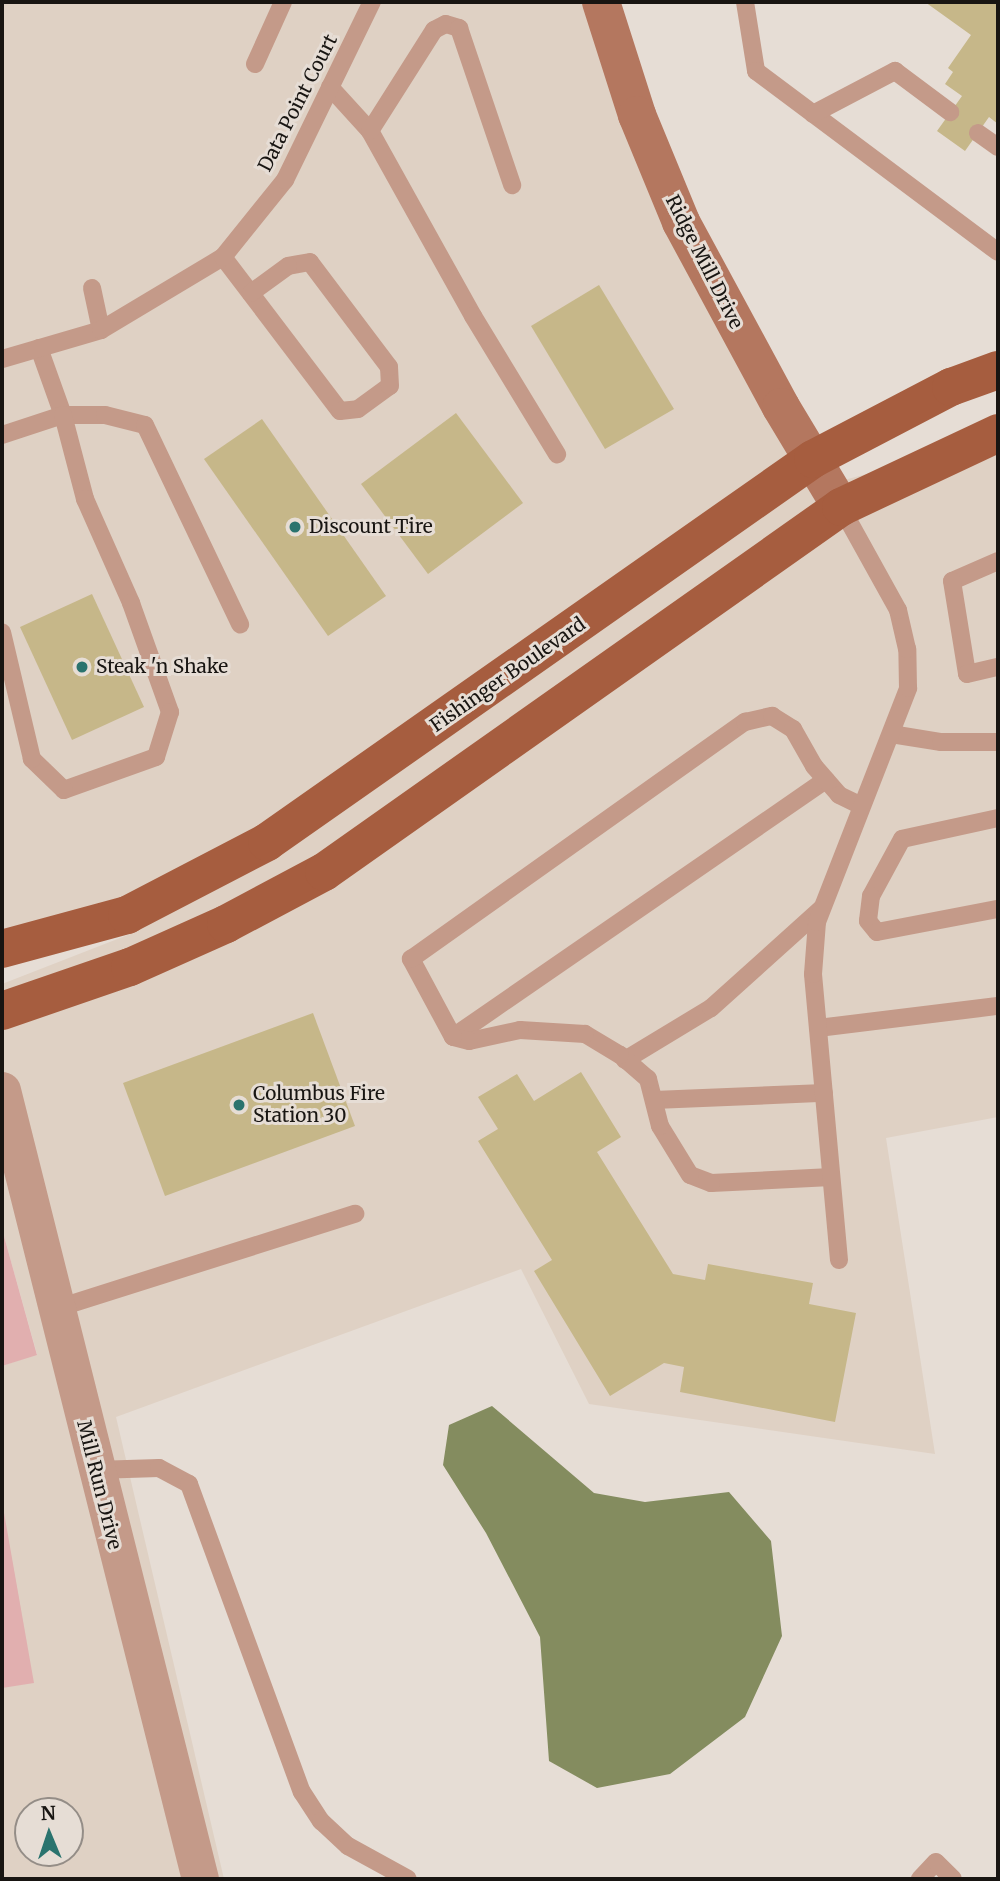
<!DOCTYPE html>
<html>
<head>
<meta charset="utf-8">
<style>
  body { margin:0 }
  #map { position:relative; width:1000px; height:1881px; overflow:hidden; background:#e6ddd5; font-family:Merriweather,serif }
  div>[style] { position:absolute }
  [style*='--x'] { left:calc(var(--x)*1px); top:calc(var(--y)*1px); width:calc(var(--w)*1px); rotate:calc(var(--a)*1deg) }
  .built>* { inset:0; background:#dfd1c4 }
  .green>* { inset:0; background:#e1afaf }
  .water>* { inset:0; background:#848c5f }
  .building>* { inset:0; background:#c6b789 }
  .lane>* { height:18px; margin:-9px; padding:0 9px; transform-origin:9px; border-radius:9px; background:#c49a89 }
  .street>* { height:37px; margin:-18.5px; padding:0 18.5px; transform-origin:18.5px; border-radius:18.5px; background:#c49a89 }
  .secondary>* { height:38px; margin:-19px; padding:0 19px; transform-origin:19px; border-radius:19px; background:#b4775f }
  .primary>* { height:38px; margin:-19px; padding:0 19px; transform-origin:19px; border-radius:19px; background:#a65d3f }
  .dots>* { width:19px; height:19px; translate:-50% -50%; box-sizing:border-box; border:4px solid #e6ddd5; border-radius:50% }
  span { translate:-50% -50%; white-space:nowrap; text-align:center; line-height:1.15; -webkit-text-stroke:6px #e6ddd5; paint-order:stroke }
  .street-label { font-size:19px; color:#181512 }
  .poi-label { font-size:19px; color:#181512 }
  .left { translate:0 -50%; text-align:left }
  .frame { position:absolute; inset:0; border:4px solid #181512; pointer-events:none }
  .north { position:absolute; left:14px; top:1797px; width:70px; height:70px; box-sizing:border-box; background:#e6ddd5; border:2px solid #948d87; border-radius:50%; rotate:358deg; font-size:19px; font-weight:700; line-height:28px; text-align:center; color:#181512 }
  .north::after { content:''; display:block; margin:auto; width:24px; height:32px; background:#2a736e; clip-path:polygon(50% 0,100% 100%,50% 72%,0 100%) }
</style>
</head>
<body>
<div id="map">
  <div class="built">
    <i style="clip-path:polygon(evenodd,2px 2px,597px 2px,818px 487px,998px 439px,998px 1117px,886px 1138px,935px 1454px,589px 1404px,521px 1269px,116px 1417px,224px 1879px,2px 1879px,2px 1366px,37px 1354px,2px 1229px,2px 984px,138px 931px,2px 952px,2px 2px,28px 1811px,70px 1811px,70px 1853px,28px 1853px,28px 1811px)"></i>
  </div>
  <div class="green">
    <i style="clip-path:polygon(2px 1229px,37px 1355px,2px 1366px)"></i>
    <i style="clip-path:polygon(3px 1507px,34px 1683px,2px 1688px,2px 1508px)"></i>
  </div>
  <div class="water">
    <i style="clip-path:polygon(492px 1406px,594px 1493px,645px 1502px,729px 1492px,771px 1541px,782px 1636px,745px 1717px,670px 1774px,597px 1788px,549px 1761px,540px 1637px,486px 1533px,443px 1465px,449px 1425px)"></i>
  </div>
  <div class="building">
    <i style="clip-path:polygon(925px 2px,998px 2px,998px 124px,989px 117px,965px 151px,937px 131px,962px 96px,945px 84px,953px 72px,948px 68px,971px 35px)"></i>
    <i style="clip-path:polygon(599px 285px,674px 409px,605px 449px,531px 326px)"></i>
    <i style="clip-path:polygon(456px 413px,523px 503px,428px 574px,361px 484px)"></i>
    <i style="clip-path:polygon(262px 419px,386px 596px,328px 636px,204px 459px)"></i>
    <i style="clip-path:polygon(92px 594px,144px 707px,72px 740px,20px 627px)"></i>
    <i style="clip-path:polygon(313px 1013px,355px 1126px,165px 1196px,123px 1083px)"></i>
    <i style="clip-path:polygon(581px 1072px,621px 1137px,597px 1152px,673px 1274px,705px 1280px,708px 1264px,813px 1283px,809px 1304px,856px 1313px,835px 1422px,680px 1392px,684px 1367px,664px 1363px,610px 1396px,534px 1271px,552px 1260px,478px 1141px,498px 1129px,478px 1097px,517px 1074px,534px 1101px)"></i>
  </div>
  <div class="lane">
    <i style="--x:745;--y:2;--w:70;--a:80.9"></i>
    <i style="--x:756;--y:71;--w:302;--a:36.8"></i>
    <i style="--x:255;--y:64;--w:68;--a:-65.7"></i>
    <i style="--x:330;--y:87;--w:59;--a:47.7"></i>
    <i style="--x:370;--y:131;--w:212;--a:60.9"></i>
    <i style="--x:473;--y:316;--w:162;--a:58.7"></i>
    <i style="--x:813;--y:114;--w:93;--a:-27.7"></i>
    <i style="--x:895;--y:71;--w:69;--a:36.7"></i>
    <i style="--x:370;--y:131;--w:120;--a:-57.6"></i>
    <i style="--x:434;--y:30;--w:13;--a:-27"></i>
    <i style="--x:446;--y:24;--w:14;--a:17"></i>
    <i style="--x:459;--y:28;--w:166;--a:71.3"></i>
    <i style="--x:978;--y:133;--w:24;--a:35"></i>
    <i style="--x:223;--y:257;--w:193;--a:52.8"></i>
    <i style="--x:340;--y:411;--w:18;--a:-6"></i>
    <i style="--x:358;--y:409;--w:39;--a:-36"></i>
    <i style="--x:390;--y:386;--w:19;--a:-93"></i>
    <i style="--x:389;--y:367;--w:131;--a:-127"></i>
    <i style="--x:310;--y:262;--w:22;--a:170"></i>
    <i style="--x:288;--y:266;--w:46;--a:143.9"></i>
    <i style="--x:92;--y:288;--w:43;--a:77.9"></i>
    <i style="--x:39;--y:348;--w:71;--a:70.3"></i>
    <i style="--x:63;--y:415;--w:42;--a:0"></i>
    <i style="--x:105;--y:415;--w:41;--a:14"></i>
    <i style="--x:145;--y:425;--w:221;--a:64.5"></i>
    <i style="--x:2;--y:359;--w:103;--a:-16.3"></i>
    <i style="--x:101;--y:330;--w:142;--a:-30.9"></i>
    <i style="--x:223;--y:257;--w:99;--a:-51.2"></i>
    <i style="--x:285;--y:180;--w:198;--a:-64"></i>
    <i style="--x:2;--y:435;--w:64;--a:-18.2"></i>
    <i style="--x:63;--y:415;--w:87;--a:75.3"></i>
    <i style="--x:85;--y:499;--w:114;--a:66.1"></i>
    <i style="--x:131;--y:603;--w:116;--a:70.3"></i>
    <i style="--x:170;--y:712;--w:47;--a:107.3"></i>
    <i style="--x:156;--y:757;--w:98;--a:160.3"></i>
    <i style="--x:64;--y:790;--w:45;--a:-135.9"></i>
    <i style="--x:32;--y:759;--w:130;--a:-103.3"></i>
    <i style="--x:998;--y:561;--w:50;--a:156.5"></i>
    <i style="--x:952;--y:581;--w:94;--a:80.8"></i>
    <i style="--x:967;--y:674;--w:32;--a:-13"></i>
    <i style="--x:891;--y:734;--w:51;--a:9.1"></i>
    <i style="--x:941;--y:742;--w:57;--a:0"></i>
    <i style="--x:998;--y:818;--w:98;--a:167.7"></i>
    <i style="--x:902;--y:839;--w:65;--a:118.5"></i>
    <i style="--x:871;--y:896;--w:25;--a:97"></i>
    <i style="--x:868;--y:921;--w:14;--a:51"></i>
    <i style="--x:877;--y:932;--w:123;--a:-10.8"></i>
    <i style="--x:818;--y:1028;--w:181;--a:-7"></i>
    <i style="--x:453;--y:1037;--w:453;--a:-34.6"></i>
    <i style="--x:625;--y:1060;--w:100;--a:-31.2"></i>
    <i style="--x:711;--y:1008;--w:148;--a:-42"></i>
    <i style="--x:654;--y:1100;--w:170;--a:-2.4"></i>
    <i style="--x:831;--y:1177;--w:120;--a:177.1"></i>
    <i style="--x:711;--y:1183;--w:22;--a:-159"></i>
    <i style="--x:690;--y:1175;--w:57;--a:-121.5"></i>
    <i style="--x:660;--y:1126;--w:49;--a:-104.3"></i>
    <i style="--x:648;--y:1079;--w:37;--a:-139"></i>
    <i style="--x:620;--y:1055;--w:41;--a:-149"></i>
    <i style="--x:585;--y:1034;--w:65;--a:-176.5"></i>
    <i style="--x:520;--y:1030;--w:52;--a:167.8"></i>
    <i style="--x:469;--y:1041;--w:16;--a:-166"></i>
    <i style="--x:453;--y:1037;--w:89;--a:-118.3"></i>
    <i style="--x:411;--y:959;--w:410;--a:-35.4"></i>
    <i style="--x:745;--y:722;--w:28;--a:-13"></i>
    <i style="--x:772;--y:716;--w:25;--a:32"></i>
    <i style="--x:793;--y:729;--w:43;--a:60.4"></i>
    <i style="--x:814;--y:766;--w:38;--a:49"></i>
    <i style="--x:839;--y:795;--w:25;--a:26"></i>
    <i style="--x:839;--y:1260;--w:287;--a:-95.2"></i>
    <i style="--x:813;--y:974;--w:52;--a:-85.6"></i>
    <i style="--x:817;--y:922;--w:251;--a:-68.7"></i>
    <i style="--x:908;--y:688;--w:39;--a:-91"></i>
    <i style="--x:907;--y:649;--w:40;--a:-103"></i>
    <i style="--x:898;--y:610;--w:118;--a:-119"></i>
    <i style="--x:58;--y:1308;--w:312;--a:-17.6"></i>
    <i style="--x:95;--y:1470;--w:64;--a:-1.8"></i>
    <i style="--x:159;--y:1468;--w:34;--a:28"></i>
    <i style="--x:189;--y:1484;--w:328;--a:69.9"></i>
    <i style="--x:302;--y:1792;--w:35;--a:57"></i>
    <i style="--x:321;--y:1821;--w:37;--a:43"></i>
    <i style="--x:348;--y:1846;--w:68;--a:28.8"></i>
    <i style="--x:920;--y:1879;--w:23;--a:-47"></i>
    <i style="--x:936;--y:1862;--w:24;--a:45"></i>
  </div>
  <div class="street">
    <i style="--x:2;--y:1090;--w:813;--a:75.91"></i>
  </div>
  <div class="secondary">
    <i style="--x:601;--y:2;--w:119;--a:72.3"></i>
    <i style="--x:637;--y:115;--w:116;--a:67.6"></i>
    <i style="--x:681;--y:222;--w:210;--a:61.6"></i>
    <i style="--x:781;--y:407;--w:117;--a:59"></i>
  </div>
  <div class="primary">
    <i style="--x:2;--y:949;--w:130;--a:-15.2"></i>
    <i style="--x:127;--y:915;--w:158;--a:-27.5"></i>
    <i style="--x:267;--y:842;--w:667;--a:-35.05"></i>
    <i style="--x:813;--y:459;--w:156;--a:-27.6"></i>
    <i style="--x:951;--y:387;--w:50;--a:-19.9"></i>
    <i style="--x:2;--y:1011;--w:135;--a:-19"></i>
    <i style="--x:130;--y:967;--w:105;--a:-24.1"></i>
    <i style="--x:226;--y:924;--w:111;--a:-28"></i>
    <i style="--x:324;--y:872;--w:633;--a:-35.22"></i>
    <i style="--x:841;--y:507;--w:174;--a:-25.2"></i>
  </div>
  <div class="dots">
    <i style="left:295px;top:527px;background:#2a736e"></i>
    <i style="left:82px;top:667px;background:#2a736e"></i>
    <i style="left:239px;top:1105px;background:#2a736e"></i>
  </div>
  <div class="street-label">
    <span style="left:298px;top:103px;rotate:-63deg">Data Point Court</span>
    <span style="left:704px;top:262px;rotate:63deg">Ridge Mill Drive</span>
    <span style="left:508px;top:675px;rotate:-35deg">Fishinger Boulevard</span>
    <span style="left:99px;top:1485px;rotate:76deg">Mill Run Drive</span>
  </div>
  <div class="poi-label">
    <span class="left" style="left:309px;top:527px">Discount Tire</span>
    <span class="left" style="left:96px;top:667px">Steak 'n Shake</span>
    <span class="left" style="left:253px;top:1105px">Columbus Fire<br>Station 30</span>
  </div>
  <div class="frame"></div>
  <div class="north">N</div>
</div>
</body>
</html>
